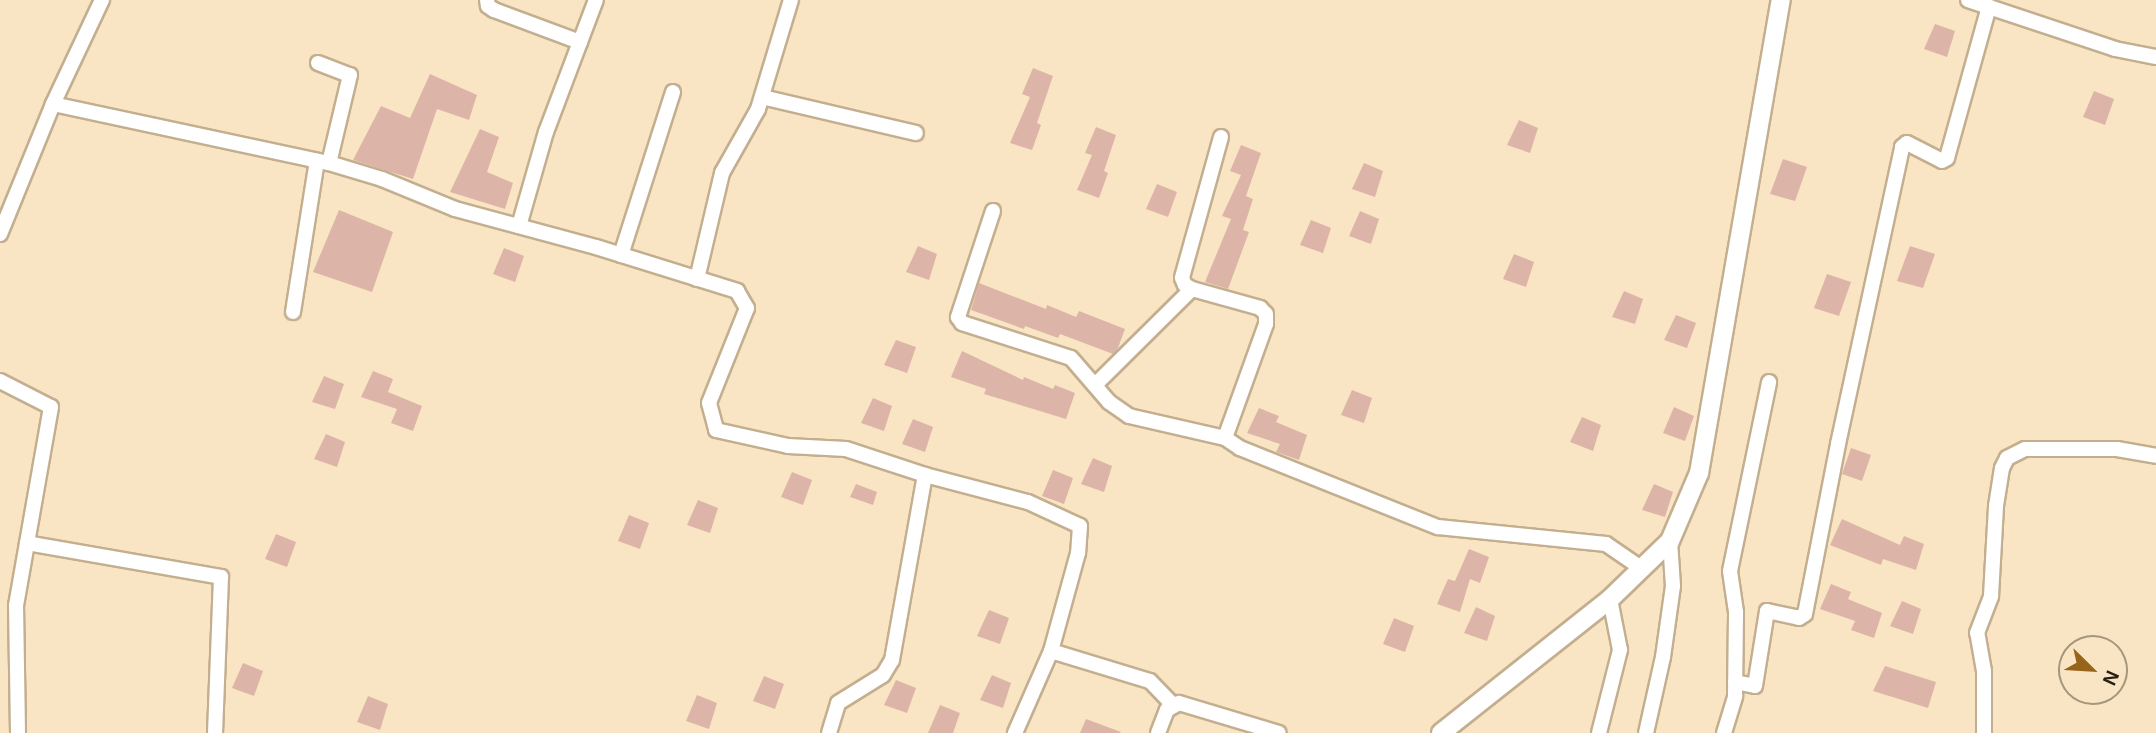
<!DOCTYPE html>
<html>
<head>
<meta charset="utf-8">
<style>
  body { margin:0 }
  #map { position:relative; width:2156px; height:733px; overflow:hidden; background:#f9e5c3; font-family:Arial,sans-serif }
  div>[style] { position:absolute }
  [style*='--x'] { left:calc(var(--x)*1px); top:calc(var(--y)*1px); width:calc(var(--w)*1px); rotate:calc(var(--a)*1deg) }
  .building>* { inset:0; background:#ddb5a8 }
  .roads { filter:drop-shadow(2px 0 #c3af8f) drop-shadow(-2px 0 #c3af8f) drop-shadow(0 2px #c3af8f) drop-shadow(0 -2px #c3af8f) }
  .minor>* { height:14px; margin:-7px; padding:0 7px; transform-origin:7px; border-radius:7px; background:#fff }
  .tertiary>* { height:18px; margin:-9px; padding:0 9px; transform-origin:9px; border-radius:9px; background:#fff }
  span { translate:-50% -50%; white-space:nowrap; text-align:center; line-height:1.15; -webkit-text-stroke:7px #f9e5c3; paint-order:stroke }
  .north { position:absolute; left:2058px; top:635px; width:70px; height:70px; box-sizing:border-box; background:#f9e5c3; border:2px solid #a5967c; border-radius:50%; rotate:114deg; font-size:19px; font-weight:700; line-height:28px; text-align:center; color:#261f12 }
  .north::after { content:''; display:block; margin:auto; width:24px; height:32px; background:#98641a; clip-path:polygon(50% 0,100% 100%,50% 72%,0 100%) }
</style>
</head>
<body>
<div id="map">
  <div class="building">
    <i style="clip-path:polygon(1935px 24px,1955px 31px,1947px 57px,1924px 49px)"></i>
    <i style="clip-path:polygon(1033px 68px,1053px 76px,1037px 123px,1041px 125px,1032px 150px,1010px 143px,1030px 97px,1022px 94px)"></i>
    <i style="clip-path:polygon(430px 74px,477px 95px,469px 120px,437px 109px,413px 179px,353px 160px,381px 106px,410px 118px)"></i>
    <i style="clip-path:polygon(2094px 91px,2114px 99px,2105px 125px,2083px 117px)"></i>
    <i style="clip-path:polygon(1519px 120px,1538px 128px,1530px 153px,1507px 145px)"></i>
    <i style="clip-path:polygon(1096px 127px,1116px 135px,1104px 171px,1108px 173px,1099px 198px,1077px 190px,1092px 155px,1085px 153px)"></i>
    <i style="clip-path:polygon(480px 129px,499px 137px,487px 172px,513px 183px,505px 209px,450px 192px)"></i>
    <i style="clip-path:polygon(1241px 145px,1261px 153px,1246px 196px,1253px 199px,1243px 230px,1249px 232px,1228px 289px,1205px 282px,1231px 219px,1222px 216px,1241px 175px,1230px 171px)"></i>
    <i style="clip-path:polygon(1783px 159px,1807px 167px,1795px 201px,1770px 194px)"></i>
    <i style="clip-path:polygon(1364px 163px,1383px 171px,1375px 197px,1352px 189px)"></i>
    <i style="clip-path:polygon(1157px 184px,1177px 192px,1168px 217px,1146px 209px)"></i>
    <i style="clip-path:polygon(339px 210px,393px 232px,372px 292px,313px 272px)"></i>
    <i style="clip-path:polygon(1360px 211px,1379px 219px,1371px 244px,1349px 236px)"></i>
    <i style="clip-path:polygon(1311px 220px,1331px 228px,1323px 253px,1300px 245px)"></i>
    <i style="clip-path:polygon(918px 246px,937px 254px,929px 280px,906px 272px)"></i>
    <i style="clip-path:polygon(1910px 246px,1935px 254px,1923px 288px,1897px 281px)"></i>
    <i style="clip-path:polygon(504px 248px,524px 256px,515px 282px,493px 274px)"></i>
    <i style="clip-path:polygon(1514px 254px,1534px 262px,1526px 287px,1503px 279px)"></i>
    <i style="clip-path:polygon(1827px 274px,1851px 282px,1839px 316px,1814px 308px)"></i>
    <i style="clip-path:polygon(979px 283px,1046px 309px,1047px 305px,1076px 317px,1079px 311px,1125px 329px,1118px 348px,1113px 354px,1060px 334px,1058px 338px,1025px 326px,1024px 329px,971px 310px)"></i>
    <i style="clip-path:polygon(1624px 291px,1643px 299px,1635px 324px,1612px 317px)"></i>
    <i style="clip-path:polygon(1676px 315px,1696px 323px,1687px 348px,1664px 340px)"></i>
    <i style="clip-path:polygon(896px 340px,916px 347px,907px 373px,884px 365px)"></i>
    <i style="clip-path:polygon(962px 351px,1023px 380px,1024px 377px,1053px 389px,1055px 385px,1075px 393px,1066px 419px,984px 394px,986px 389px,951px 377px)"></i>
    <i style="clip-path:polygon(373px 371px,393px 379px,388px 392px,422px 406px,413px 431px,391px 423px,397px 409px,361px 397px)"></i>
    <i style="clip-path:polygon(324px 376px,344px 384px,335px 409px,312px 402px)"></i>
    <i style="clip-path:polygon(1352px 390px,1372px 398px,1364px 423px,1341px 415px)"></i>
    <i style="clip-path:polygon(873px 398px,892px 406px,884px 431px,861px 423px)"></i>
    <i style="clip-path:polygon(1674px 407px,1694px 416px,1685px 441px,1663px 433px)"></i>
    <i style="clip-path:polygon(1259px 408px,1279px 416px,1276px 422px,1307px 435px,1299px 460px,1276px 452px,1280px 444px,1247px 433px)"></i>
    <i style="clip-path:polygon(1582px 417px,1601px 425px,1593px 451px,1570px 442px)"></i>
    <i style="clip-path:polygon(913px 419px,933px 427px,925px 452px,902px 444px)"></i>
    <i style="clip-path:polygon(326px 434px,345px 442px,337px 467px,314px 459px)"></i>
    <i style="clip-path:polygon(1851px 448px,1871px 455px,1862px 481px,1842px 474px)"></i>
    <i style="clip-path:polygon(1093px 458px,1112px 466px,1104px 492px,1081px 484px)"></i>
    <i style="clip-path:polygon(1053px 470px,1073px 478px,1064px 504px,1042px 496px)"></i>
    <i style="clip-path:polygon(792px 472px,812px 480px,803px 505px,781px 497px)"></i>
    <i style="clip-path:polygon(856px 484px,877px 492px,873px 505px,850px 497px)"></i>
    <i style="clip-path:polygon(1654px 484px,1673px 492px,1665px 517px,1642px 510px)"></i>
    <i style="clip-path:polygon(698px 500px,718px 508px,710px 533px,687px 525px)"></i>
    <i style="clip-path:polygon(629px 515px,649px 523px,640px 549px,618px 541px)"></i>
    <i style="clip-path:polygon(1842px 519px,1900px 545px,1904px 536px,1924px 544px,1916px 570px,1883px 559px,1881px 565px,1830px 545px)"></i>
    <i style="clip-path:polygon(276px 534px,296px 542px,287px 567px,265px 559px)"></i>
    <i style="clip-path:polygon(1469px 549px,1489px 557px,1480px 583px,1470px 579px,1460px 612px,1437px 604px,1448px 579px,1455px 581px)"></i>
    <i style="clip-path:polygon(1831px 584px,1851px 592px,1848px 599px,1882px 613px,1874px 638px,1851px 630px,1855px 621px,1820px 609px)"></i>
    <i style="clip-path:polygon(1902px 601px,1921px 609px,1913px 634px,1890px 626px)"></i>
    <i style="clip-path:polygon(1476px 607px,1495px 616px,1487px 641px,1464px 633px)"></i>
    <i style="clip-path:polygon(989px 610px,1009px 618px,1000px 644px,977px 636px)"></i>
    <i style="clip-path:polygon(1394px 618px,1414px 626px,1405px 652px,1383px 644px)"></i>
    <i style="clip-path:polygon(243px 663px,263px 671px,254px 696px,232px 688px)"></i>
    <i style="clip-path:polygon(1885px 666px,1936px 682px,1928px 708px,1873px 691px)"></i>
    <i style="clip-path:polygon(992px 675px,1011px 683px,1003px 708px,980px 700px)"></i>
    <i style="clip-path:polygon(764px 676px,784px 684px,775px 709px,753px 701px)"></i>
    <i style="clip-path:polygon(896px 680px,916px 688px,907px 713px,884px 705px)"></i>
    <i style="clip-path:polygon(697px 695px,717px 703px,709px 729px,686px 721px)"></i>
    <i style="clip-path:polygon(368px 696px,388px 704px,380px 730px,357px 722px)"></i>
    <i style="clip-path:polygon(940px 705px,960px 713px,953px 733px,928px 733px)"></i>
    <i style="clip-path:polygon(1086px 719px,1121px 732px,1120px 733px,1080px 733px)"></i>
  </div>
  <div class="roads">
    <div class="minor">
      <i style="--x:487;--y:0;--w:6;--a:81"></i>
      <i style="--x:488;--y:6;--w:7;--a:34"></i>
      <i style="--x:494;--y:10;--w:92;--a:20.4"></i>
      <i style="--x:1968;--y:0;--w:155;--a:18.4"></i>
      <i style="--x:2115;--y:49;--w:42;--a:11"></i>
      <i style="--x:318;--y:63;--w:34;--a:21"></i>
      <i style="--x:350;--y:75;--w:90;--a:103.4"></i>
      <i style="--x:762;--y:97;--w:158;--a:13.2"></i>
      <i style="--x:53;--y:104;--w:115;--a:-64.8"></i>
      <i style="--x:1221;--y:137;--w:146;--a:105.5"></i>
      <i style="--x:1182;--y:278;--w:8;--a:67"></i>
      <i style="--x:1185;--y:285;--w:8;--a:30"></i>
      <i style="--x:1192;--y:289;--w:71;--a:15.6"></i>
      <i style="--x:1260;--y:308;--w:8;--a:45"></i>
      <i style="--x:1266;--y:314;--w:10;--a:90"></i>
      <i style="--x:1266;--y:324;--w:121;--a:109.8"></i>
      <i style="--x:1225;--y:438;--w:18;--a:34"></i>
      <i style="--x:1240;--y:448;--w:213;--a:21.8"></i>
      <i style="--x:1438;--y:527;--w:169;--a:5.8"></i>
      <i style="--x:1606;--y:544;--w:42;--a:34.4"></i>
      <i style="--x:993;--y:211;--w:112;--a:108.3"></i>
      <i style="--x:958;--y:317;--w:7;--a:56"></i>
      <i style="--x:962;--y:323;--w:114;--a:17.8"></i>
      <i style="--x:1071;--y:358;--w:58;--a:49.2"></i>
      <i style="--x:1109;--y:402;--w:24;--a:35"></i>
      <i style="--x:1129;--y:416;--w:98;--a:12.9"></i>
      <i style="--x:519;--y:226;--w:98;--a:-74"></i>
      <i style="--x:546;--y:132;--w:141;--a:-69.3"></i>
      <i style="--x:0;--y:234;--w:140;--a:-67.8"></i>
      <i style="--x:53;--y:104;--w:282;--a:12.1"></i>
      <i style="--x:329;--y:163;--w:55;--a:16.8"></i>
      <i style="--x:382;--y:179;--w:79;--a:22.3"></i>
      <i style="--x:455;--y:209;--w:146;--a:15.1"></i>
      <i style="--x:596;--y:247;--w:148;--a:17.3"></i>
      <i style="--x:737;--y:291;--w:20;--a:60"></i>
      <i style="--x:747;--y:308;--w:102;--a:111.8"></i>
      <i style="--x:709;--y:403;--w:28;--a:75"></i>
      <i style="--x:716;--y:430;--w:74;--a:12.5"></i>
      <i style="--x:788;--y:446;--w:58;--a:3"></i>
      <i style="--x:846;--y:449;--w:83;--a:18.2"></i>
      <i style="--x:925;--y:475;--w:106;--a:14.7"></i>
      <i style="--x:1028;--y:502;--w:57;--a:24.8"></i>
      <i style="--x:1080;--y:526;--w:27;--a:94"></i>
      <i style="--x:1078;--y:553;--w:102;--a:105.4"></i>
      <i style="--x:1051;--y:651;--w:90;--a:113.7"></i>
      <i style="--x:621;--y:255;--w:171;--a:-72.3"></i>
      <i style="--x:697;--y:279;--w:109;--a:-76.7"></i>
      <i style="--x:722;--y:173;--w:73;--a:-60.6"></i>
      <i style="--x:758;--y:109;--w:114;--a:-73.2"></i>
      <i style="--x:293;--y:312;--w:153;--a:-81"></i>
      <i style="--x:0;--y:381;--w:57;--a:27"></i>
      <i style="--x:51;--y:407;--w:201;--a:100"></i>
      <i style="--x:16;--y:605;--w:128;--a:89.1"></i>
      <i style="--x:1095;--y:385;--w:136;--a:-44.7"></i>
      <i style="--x:27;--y:543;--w:197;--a:9.9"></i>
      <i style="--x:221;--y:577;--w:156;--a:92.2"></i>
      <i style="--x:1051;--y:651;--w:103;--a:16.9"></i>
      <i style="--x:1150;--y:681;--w:32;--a:46"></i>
      <i style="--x:1735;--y:682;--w:20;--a:11"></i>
      <i style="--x:1755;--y:686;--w:76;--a:-80.9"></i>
      <i style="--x:1767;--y:611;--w:33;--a:12"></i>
      <i style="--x:1799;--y:618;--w:7;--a:-34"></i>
      <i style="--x:1805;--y:614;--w:173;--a:-79"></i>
      <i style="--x:1838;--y:444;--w:304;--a:-77.8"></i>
      <i style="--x:1902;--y:147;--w:6;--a:-39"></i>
      <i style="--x:1907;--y:143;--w:39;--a:27"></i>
      <i style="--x:1942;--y:161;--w:6;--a:-31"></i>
      <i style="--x:1947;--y:158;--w:157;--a:-74.5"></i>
      <i style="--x:829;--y:733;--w:31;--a:-73"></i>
      <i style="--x:838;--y:703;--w:53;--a:-31.9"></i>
      <i style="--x:883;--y:675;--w:17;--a:-59"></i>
      <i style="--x:892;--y:660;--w:188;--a:-79.9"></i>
      <i style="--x:1158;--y:733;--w:25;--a:-69"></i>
      <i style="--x:1167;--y:710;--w:14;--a:-30"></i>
      <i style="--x:1179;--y:703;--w:104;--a:16.7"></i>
      <i style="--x:1599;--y:733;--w:86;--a:-75.8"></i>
      <i style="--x:1620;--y:650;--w:52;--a:-101.1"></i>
      <i style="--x:1646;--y:733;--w:78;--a:-77.4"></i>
      <i style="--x:1663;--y:657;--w:72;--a:-82"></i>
      <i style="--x:1673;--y:586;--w:45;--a:-93.8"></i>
      <i style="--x:1724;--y:733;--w:39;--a:-73"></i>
      <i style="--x:1735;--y:696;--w:84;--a:-89.3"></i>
      <i style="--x:1736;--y:612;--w:41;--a:-98.3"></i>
      <i style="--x:1730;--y:571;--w:193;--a:-78.3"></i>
      <i style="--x:1984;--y:733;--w:62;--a:-90"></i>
      <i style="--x:1984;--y:671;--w:39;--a:-100"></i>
      <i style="--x:1977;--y:633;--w:40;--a:-69"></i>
      <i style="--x:1991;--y:596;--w:90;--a:-86.8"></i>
      <i style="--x:1996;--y:506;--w:38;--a:-81"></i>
      <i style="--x:2002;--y:468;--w:11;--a:-63"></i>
      <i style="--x:2007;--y:458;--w:20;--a:-27"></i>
      <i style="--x:2025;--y:449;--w:92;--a:0"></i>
      <i style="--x:2117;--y:449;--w:40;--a:10"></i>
    </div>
    <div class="tertiary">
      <i style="--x:1441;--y:733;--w:216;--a:-38.4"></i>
      <i style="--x:1610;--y:599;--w:83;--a:-44"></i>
      <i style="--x:1670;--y:541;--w:74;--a:-66.9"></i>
      <i style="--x:1699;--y:473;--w:480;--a:-80.2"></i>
    </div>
  </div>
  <div class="north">N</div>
</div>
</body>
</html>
